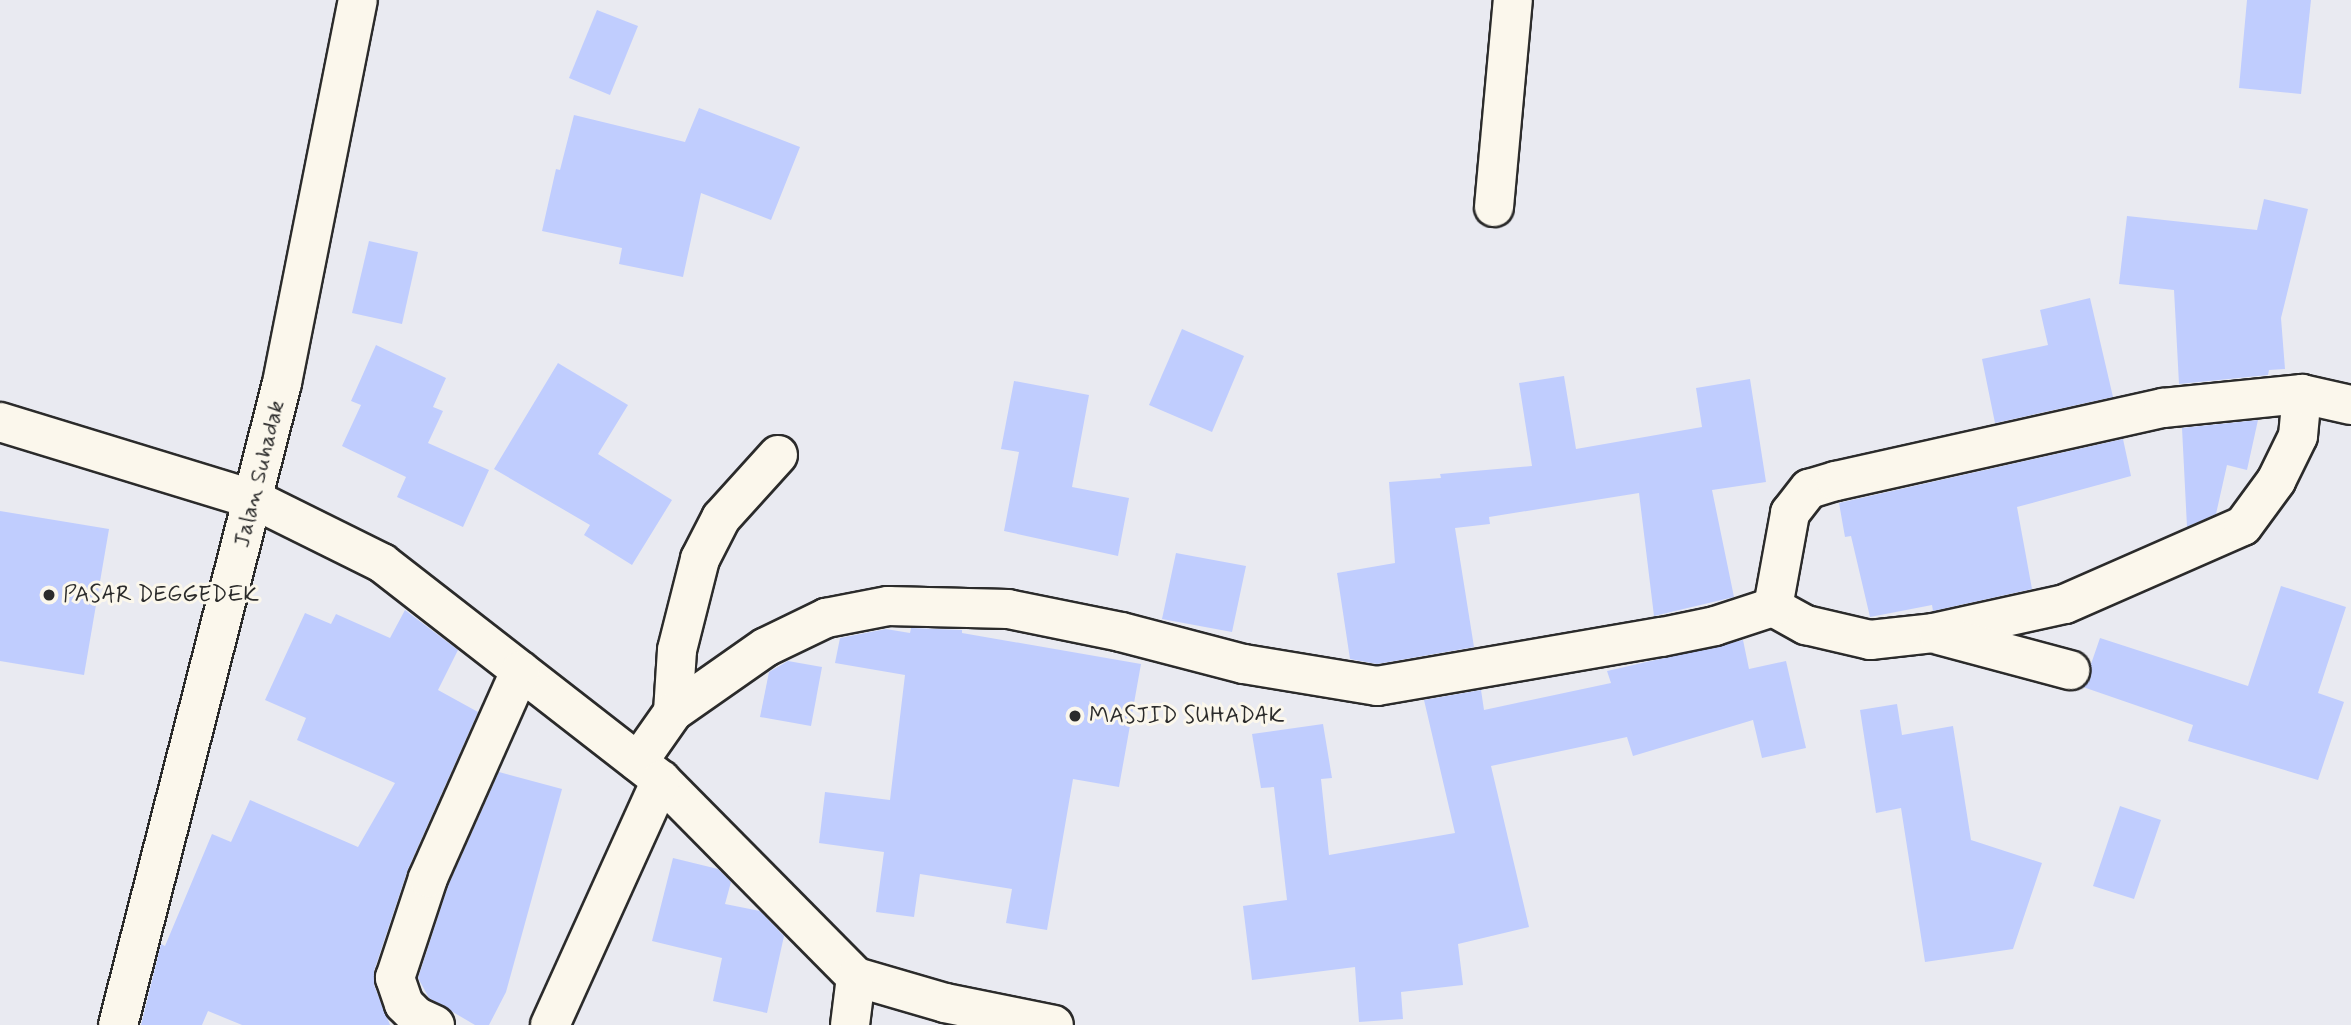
<!DOCTYPE html>
<html>
<head>
<meta charset="utf-8">
<style>
  body { margin:0 }
  #map { position:relative; width:2351px; height:1025px; overflow:hidden; background:#e9eaf1; font-family:Mynerve,sans-serif }
  div>[style] { position:absolute }
  [style*='--x'] { left:calc(var(--x)*1px); top:calc(var(--y)*1px); width:calc(var(--w)*1px); rotate:calc(var(--a)*1deg) }
  .building>* { inset:0; background:#c0cdfe }
  .roads { filter:drop-shadow(2px 0 #2b2b2b) drop-shadow(-2px 0 #2b2b2b) drop-shadow(0 2px #2b2b2b) drop-shadow(0 -2px #2b2b2b) }
  .minor>* { height:38px; margin:-19px; padding:0 19px; transform-origin:19px; border-radius:19px; background:#fbf7ec }
  .dots>* { width:19px; height:19px; translate:-50% -50%; box-sizing:border-box; border:4px solid #fbf7ec; border-radius:50% }
  span { translate:-50% -50%; white-space:nowrap; text-align:center; line-height:1.15; -webkit-text-stroke:6px #fbf7ec; paint-order:stroke }
  .street-label { font-size:23px; color:#2b2b2b }
  .poi-label { font-size:23px; color:#2b2b2b }
  .left { translate:0 -50%; text-align:left }
</style>
</head>
<body>
<div id="map">
  <div class="building">
    <i style="clip-path:polygon(2247px 0,2311px 0,2301px 94px,2239px 88px)"></i>
    <i style="clip-path:polygon(597px 10px,638px 26px,610px 95px,569px 78px)"></i>
    <i style="clip-path:polygon(699px 108px,800px 147px,771px 220px,701px 193px,683px 277px,619px 264px,622px 248px,542px 231px,556px 169px,560px 170px,574px 115px,685px 142px)"></i>
    <i style="clip-path:polygon(2264px 199px,2308px 209px,2281px 318px,2285px 369px,2269px 370px,2268px 375px,2179px 384px,2174px 290px,2119px 284px,2127px 216px,2257px 230px)"></i>
    <i style="clip-path:polygon(369px 241px,418px 252px,402px 324px,352px 313px)"></i>
    <i style="clip-path:polygon(2090px 298px,2113px 397px,1995px 423px,1982px 359px,2048px 345px,2040px 310px)"></i>
    <i style="clip-path:polygon(1182px 329px,1244px 356px,1212px 432px,1149px 405px)"></i>
    <i style="clip-path:polygon(376px 345px,446px 378px,433px 407px,443px 411px,428px 443px,489px 470px,463px 527px,397px 497px,406px 477px,342px 446px,361px 405px,351px 401px)"></i>
    <i style="clip-path:polygon(558px 363px,628px 405px,598px 454px,672px 500px,632px 565px,584px 535px,590px 525px,494px 469px)"></i>
    <i style="clip-path:polygon(1564px 376px,1576px 449px,1702px 427px,1696px 388px,1750px 379px,1766px 482px,1712px 490px,1734px 597px,1654px 616px,1639px 493px,1489px 517px,1490px 524px,1455px 528px,1474px 647px,1377px 664px,1350px 659px,1337px 573px,1395px 563px,1389px 482px,1441px 478px,1440px 474px,1532px 466px,1519px 383px)"></i>
    <i style="clip-path:polygon(1014px 381px,1089px 395px,1072px 487px,1129px 498px,1118px 556px,1004px 531px,1019px 452px,1001px 449px)"></i>
    <i style="clip-path:polygon(2258px 420px,2247px 470px,2227px 465px,2216px 514px,2187px 527px,2182px 428px)"></i>
    <i style="clip-path:polygon(2123px 439px,2131px 476px,2017px 507px,2032px 589px,1933px 611px,1932px 605px,1870px 617px,1851px 536px,1845px 537px,1839px 503px)"></i>
    <i style="clip-path:polygon(0 511px,109px 529px,84px 675px,0 661px)"></i>
    <i style="clip-path:polygon(1176px 553px,1246px 566px,1232px 632px,1162px 619px)"></i>
    <i style="clip-path:polygon(2281px 586px,2346px 607px,2318px 693px,2344px 702px,2318px 780px,2188px 741px,2193px 725px,2083px 687px,2091px 676px,2091px 664px,2100px 638px,2248px 686px)"></i>
    <i style="clip-path:polygon(405px 610px,458px 650px,438px 690px,478px 712px,408px 869px,374px 971px,374px 985px,390px 1025px,242px 1025px,208px 1011px,202px 1025px,141px 1025px,161px 944px,165px 946px,212px 834px,231px 842px,250px 800px,358px 847px,395px 783px,297px 740px,306px 718px,265px 700px,305px 613px,331px 624px,336px 614px,390px 638px)"></i>
    <i style="clip-path:polygon(911px 628px,962px 630px,962px 633px,1141px 664px,1119px 787px,1073px 779px,1047px 930px,1006px 923px,1012px 889px,920px 874px,914px 917px,876px 912px,884px 852px,819px 843px,825px 792px,890px 800px,905px 675px,835px 663px,840px 638px,886px 629px,910px 633px)"></i>
    <i style="clip-path:polygon(1743px 640px,1749px 669px,1786px 661px,1806px 748px,1762px 758px,1753px 720px,1633px 756px,1627px 737px,1491px 766px,1529px 927px,1458px 944px,1463px 985px,1401px 992px,1403px 1019px,1359px 1022px,1355px 967px,1252px 980px,1243px 906px,1287px 900px,1274px 787px,1261px 788px,1252px 734px,1323px 724px,1332px 778px,1321px 779px,1329px 855px,1455px 833px,1424px 700px,1481px 690px,1484px 710px,1611px 683px,1607px 671px)"></i>
    <i style="clip-path:polygon(788px 661px,822px 667px,811px 726px,760px 717px,769px 672px)"></i>
    <i style="clip-path:polygon(1897px 704px,1902px 735px,1953px 726px,1971px 840px,2042px 863px,2013px 949px,1925px 962px,1901px 808px,1876px 813px,1860px 710px)"></i>
    <i style="clip-path:polygon(499px 772px,562px 789px,506px 992px,489px 1025px,475px 1025px,429px 998px,418px 978px,448px 886px)"></i>
    <i style="clip-path:polygon(2120px 806px,2161px 820px,2134px 899px,2093px 886px)"></i>
    <i style="clip-path:polygon(673px 858px,718px 869px,731px 882px,725px 904px,760px 911px,784px 936px,767px 1013px,713px 1001px,722px 958px,652px 941px)"></i>
  </div>
  <div class="roads">
    <div class="minor">
      <i style="--x:1494;--y:207;--w:208;--a:-84.8"></i>
      <i style="--x:0;--y:422;--w:267;--a:17"></i>
      <i style="--x:255;--y:500;--w:142;--a:26.4"></i>
      <i style="--x:382;--y:563;--w:353;--a:37.9"></i>
      <i style="--x:661;--y:780;--w:277;--a:45.3"></i>
      <i style="--x:856;--y:977;--w:93;--a:16.3"></i>
      <i style="--x:945;--y:1003;--w:111;--a:11.4"></i>
      <i style="--x:1773;--y:607;--w:38;--a:29"></i>
      <i style="--x:1806;--y:625;--w:66;--a:13.2"></i>
      <i style="--x:1870;--y:640;--w:63;--a:-6.3"></i>
      <i style="--x:1933;--y:633;--w:135;--a:-12.4"></i>
      <i style="--x:2065;--y:604;--w:194;--a:-23.7"></i>
      <i style="--x:2243;--y:526;--w:56;--a:-53.7"></i>
      <i style="--x:2276;--y:481;--w:50;--a:-63.9"></i>
      <i style="--x:2298;--y:436;--w:42;--a:-84.6"></i>
      <i style="--x:1939;--y:635;--w:136;--a:15"></i>
      <i style="--x:673;--y:712;--w:62;--a:-86.3"></i>
      <i style="--x:677;--y:650;--w:94;--a:-75.8"></i>
      <i style="--x:700;--y:559;--w:46;--a:-62.9"></i>
      <i style="--x:721;--y:518;--w:85;--a:-47.9"></i>
      <i style="--x:638;--y:762;--w:61;--a:-55"></i>
      <i style="--x:673;--y:712;--w:113;--a:-35"></i>
      <i style="--x:766;--y:647;--w:67;--a:-25.8"></i>
      <i style="--x:826;--y:618;--w:63;--a:-11"></i>
      <i style="--x:888;--y:606;--w:120;--a:1.4"></i>
      <i style="--x:1008;--y:609;--w:115;--a:11.5"></i>
      <i style="--x:1121;--y:632;--w:127;--a:14.6"></i>
      <i style="--x:1244;--y:664;--w:135;--a:9.4"></i>
      <i style="--x:1377;--y:686;--w:289;--a:-9.8"></i>
      <i style="--x:1662;--y:637;--w:54;--a:-11.7"></i>
      <i style="--x:1715;--y:626;--w:61;--a:-18.1"></i>
      <i style="--x:1773;--y:607;--w:96;--a:-79.7"></i>
      <i style="--x:1790;--y:513;--w:31;--a:-52"></i>
      <i style="--x:1809;--y:489;--w:28;--a:-17"></i>
      <i style="--x:1836;--y:481;--w:335;--a:-12.6"></i>
      <i style="--x:2163;--y:408;--w:140;--a:-5.8"></i>
      <i style="--x:2302;--y:394;--w:50;--a:12.7"></i>
      <i style="--x:118;--y:1025;--w:663;--a:-75.67"></i>
      <i style="--x:282;--y:383;--w:390;--a:-78.8"></i>
      <i style="--x:435;--y:1025;--w:21;--a:-155"></i>
      <i style="--x:416;--y:1016;--w:17;--a:-135"></i>
      <i style="--x:404;--y:1004;--w:28;--a:-109"></i>
      <i style="--x:395;--y:978;--w:105;--a:-71.7"></i>
      <i style="--x:428;--y:878;--w:227;--a:-66"></i>
      <i style="--x:550;--y:1025;--w:269;--a:-65.6"></i>
      <i style="--x:850;--y:1025;--w:48;--a:-82.9"></i>
    </div>
  </div>
  <div class="dots">
    <i style="left:49px;top:595px;background:#2b2b2b"></i>
    <i style="left:1075px;top:716px;background:#2b2b2b"></i>
  </div>
  <div class="street-label">
    <span style="left:260px;top:474px;rotate:-76deg">Jalan Suhadak</span>
  </div>
  <div class="poi-label">
    <span class="left" style="left:63px;top:595px">PASAR DEGGEDEK</span>
    <span class="left" style="left:1089px;top:716px">MASJID SUHADAK</span>
  </div>
</div>
</body>
</html>
